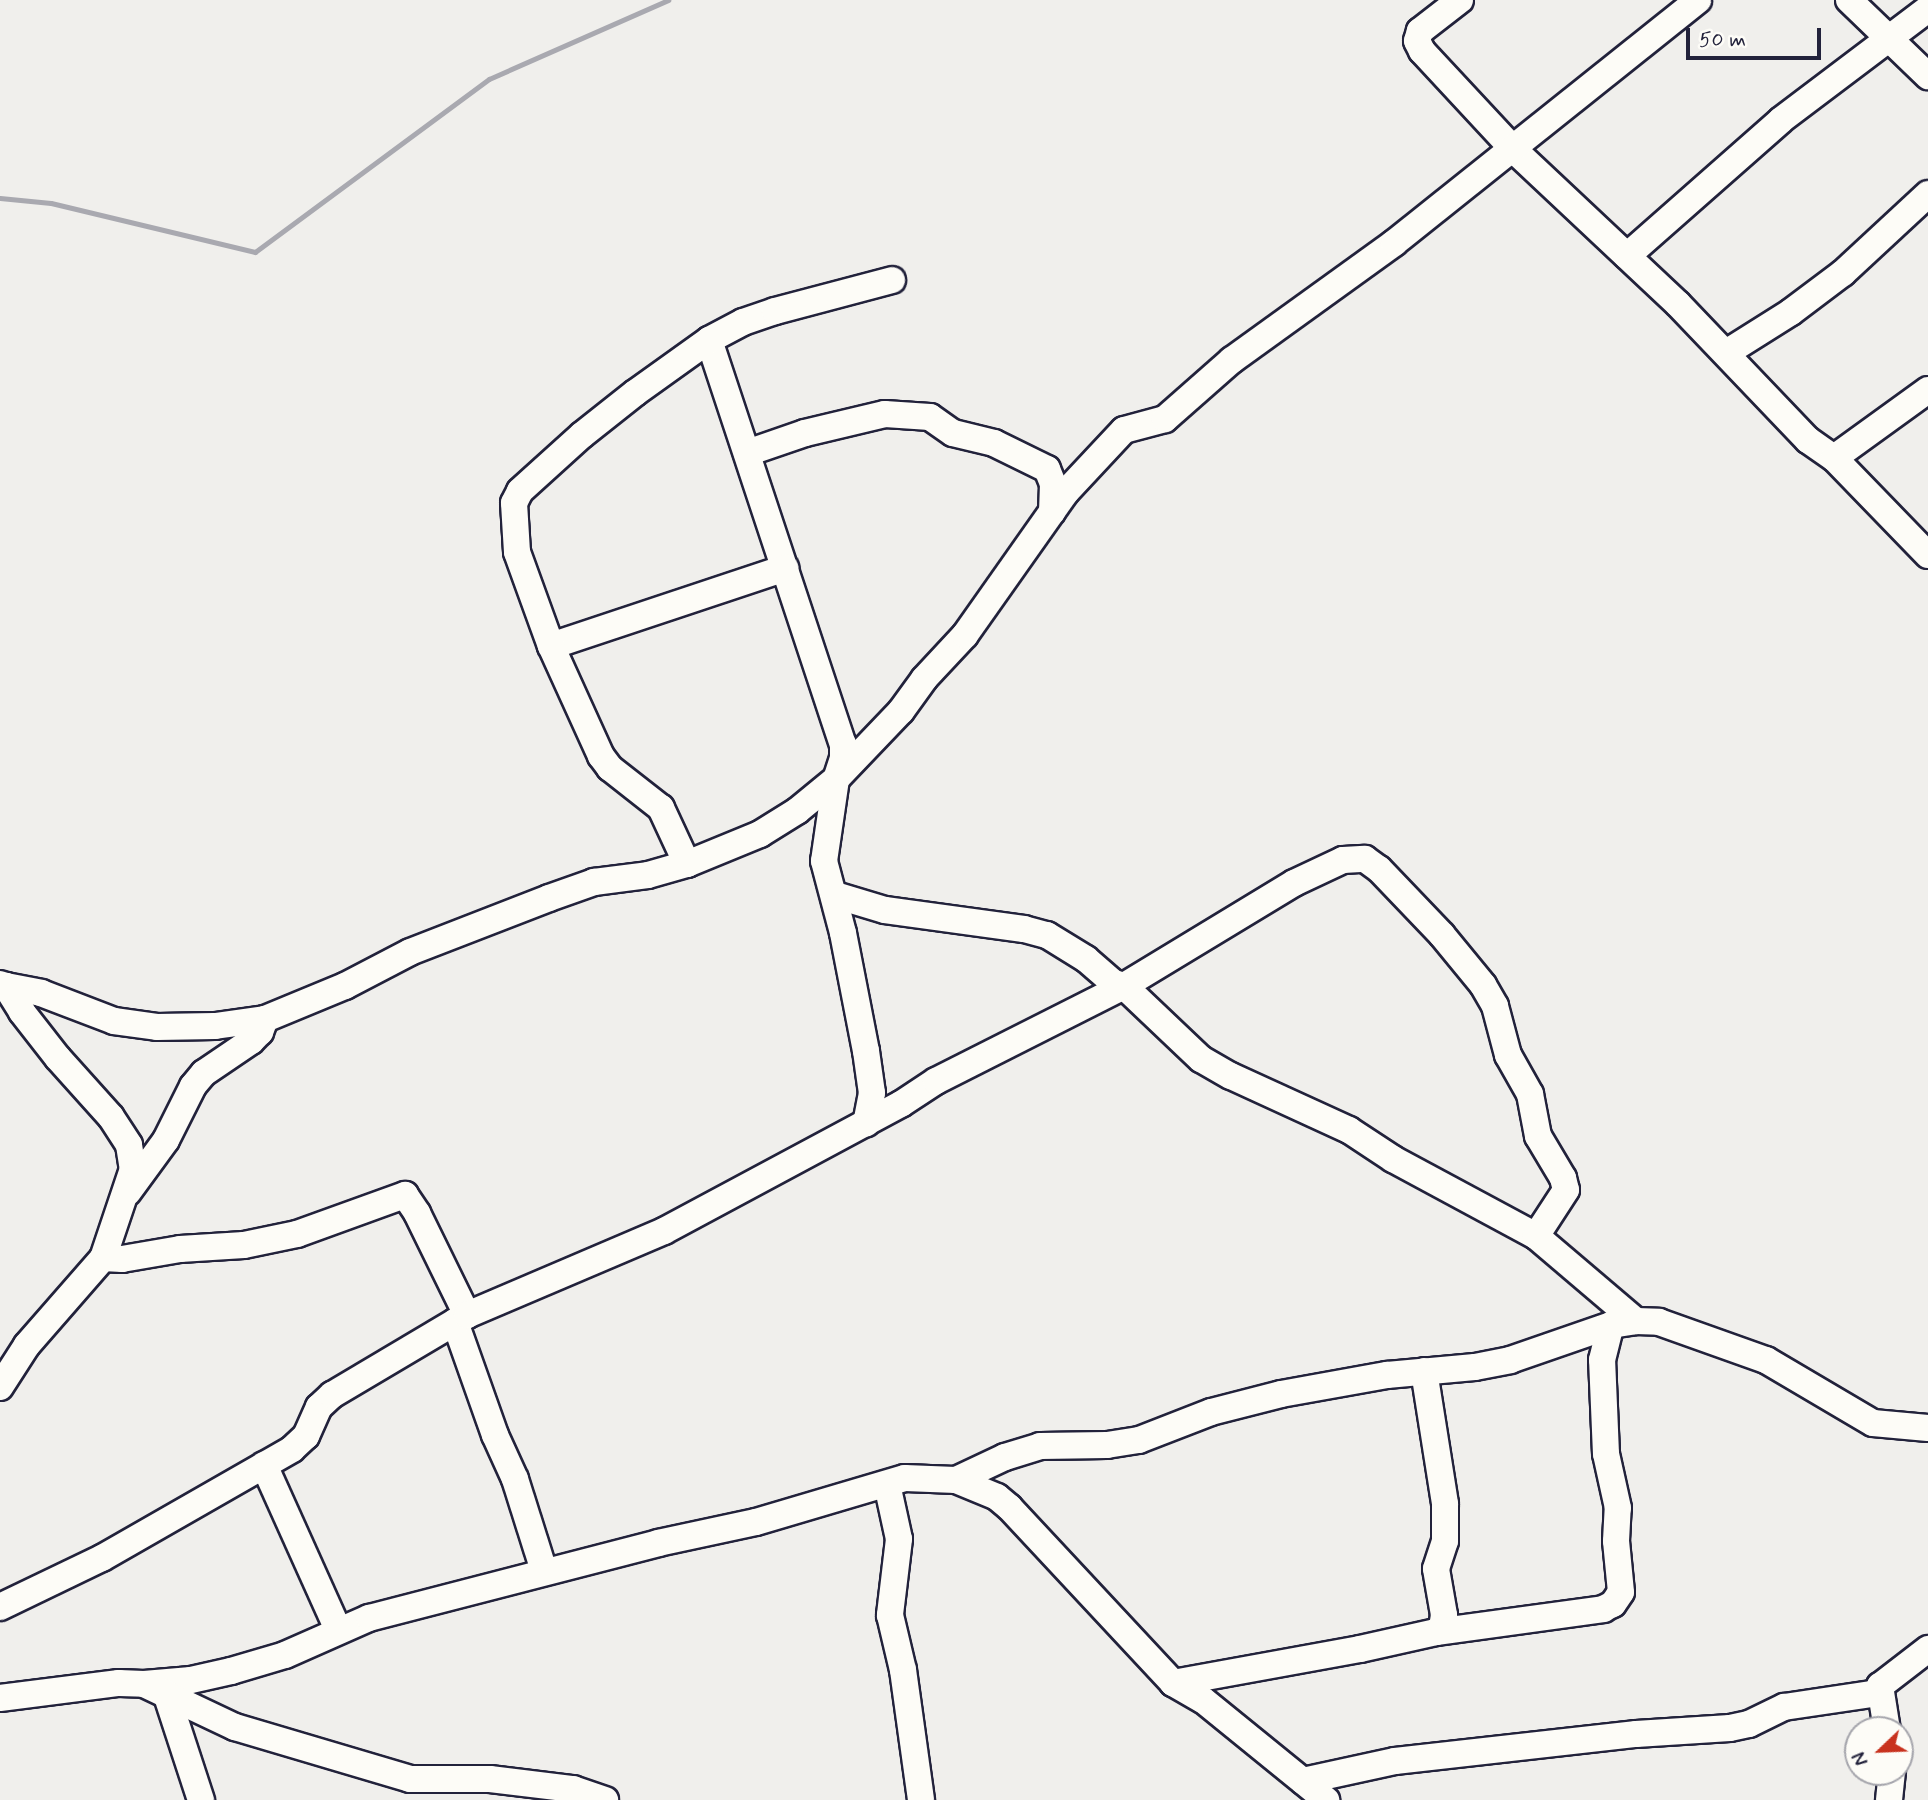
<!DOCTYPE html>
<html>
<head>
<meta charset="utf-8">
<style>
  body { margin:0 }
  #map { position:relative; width:1928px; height:1800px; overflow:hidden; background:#f0efec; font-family:Mynerve,sans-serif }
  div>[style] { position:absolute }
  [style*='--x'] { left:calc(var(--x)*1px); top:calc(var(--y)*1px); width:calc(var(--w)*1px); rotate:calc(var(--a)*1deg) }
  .stream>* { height:5px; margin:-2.5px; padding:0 2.5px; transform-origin:2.5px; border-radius:2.5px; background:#a9a9b0 }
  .roads { filter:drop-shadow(2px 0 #22223b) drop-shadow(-2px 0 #22223b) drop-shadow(0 2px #22223b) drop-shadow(0 -2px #22223b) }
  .minor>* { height:26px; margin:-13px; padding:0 13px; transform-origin:13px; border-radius:13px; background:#fdfcf7 }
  span { translate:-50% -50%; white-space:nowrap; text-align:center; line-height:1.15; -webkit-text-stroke:6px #fdfcf7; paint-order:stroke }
  .north { position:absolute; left:1844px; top:1716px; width:70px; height:70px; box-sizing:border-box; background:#fdfcf7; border:2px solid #a5a5ac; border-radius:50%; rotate:247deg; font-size:19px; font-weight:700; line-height:28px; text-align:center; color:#22223b }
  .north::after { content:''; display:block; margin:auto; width:24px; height:32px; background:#c8321e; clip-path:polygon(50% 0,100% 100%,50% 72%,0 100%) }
  .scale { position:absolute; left:1686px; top:28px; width:135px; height:32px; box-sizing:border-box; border:4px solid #22223b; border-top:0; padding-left:9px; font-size:21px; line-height:24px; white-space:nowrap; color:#22223b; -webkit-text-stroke:5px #fdfcf7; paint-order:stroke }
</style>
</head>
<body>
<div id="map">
  <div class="stream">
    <i style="--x:0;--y:198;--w:51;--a:5.6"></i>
    <i style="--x:51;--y:203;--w:210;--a:13.5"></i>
    <i style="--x:255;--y:252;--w:291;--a:-36.5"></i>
    <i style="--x:489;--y:79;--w:196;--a:-23.8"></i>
  </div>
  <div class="roads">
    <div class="minor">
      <i style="--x:1460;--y:0;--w:51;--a:142.2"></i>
      <i style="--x:1420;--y:31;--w:10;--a:107"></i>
      <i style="--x:1417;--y:41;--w:11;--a:63"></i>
      <i style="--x:1422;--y:51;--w:134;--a:47.1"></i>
      <i style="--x:1513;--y:149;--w:226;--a:43.2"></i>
      <i style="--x:1678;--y:304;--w:188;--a:46.3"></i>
      <i style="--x:1808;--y:440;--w:32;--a:35"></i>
      <i style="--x:1834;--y:458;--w:135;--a:45.9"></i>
      <i style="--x:1849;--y:0;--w:110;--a:43.9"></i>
      <i style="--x:1627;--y:256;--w:205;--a:-41.4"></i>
      <i style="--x:1781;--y:120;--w:184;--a:-37.1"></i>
      <i style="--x:709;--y:340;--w:426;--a:71.7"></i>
      <i style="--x:843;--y:744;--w:14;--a:90"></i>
      <i style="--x:843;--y:758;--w:22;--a:108"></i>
      <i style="--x:836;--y:779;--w:83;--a:98.3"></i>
      <i style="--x:824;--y:861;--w:74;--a:75.2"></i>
      <i style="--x:843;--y:933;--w:120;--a:79"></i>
      <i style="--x:866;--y:1051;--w:42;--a:81.9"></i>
      <i style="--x:872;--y:1093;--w:31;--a:101"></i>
      <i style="--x:1726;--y:353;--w:77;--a:-32.2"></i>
      <i style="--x:1791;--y:312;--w:65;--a:-36.9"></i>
      <i style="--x:1843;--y:273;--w:116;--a:-42.9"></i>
      <i style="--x:747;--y:453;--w:61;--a:-19"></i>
      <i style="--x:805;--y:433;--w:82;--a:-13.4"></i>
      <i style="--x:885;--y:414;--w:45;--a:3.8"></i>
      <i style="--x:930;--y:417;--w:28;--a:35"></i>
      <i style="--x:953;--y:433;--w:42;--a:13.7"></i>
      <i style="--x:994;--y:443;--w:59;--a:26.1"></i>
      <i style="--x:1047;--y:469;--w:16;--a:68"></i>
      <i style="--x:1053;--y:484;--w:28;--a:92"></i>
      <i style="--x:1834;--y:458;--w:116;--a:-35.9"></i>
      <i style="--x:551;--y:646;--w:247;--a:-18.4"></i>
      <i style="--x:687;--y:864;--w:62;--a:-114.9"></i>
      <i style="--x:661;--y:808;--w:65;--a:-141.9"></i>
      <i style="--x:610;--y:768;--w:15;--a:-127"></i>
      <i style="--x:601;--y:756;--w:121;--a:-114.4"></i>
      <i style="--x:551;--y:646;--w:100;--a:-109.9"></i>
      <i style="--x:517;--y:552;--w:49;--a:-93.5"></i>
      <i style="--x:514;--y:503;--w:13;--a:-63"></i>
      <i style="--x:520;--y:491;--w:84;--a:-42.1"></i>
      <i style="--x:582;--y:435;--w:68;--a:-38.4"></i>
      <i style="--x:635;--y:393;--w:91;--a:-35.6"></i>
      <i style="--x:709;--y:340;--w:38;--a:-28"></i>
      <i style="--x:743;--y:322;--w:34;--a:-19"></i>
      <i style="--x:775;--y:311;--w:121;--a:-14.8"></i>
      <i style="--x:835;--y:895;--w:52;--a:16.7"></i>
      <i style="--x:885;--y:910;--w:140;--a:7.8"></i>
      <i style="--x:1024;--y:929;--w:24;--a:15"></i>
      <i style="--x:1047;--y:935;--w:46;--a:31.6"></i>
      <i style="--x:1086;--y:959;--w:37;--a:41"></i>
      <i style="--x:1114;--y:983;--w:10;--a:17"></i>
      <i style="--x:1124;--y:986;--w:106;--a:43.5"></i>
      <i style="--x:1201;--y:1059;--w:34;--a:30"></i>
      <i style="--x:1231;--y:1076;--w:130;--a:24.6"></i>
      <i style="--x:1349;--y:1130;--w:53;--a:33.4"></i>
      <i style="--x:1393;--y:1159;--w:162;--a:28.3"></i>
      <i style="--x:1536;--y:1236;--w:131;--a:40.4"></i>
      <i style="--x:0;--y:984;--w:6;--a:18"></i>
      <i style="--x:6;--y:986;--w:31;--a:58"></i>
      <i style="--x:22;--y:1012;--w:58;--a:52"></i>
      <i style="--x:58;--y:1058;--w:79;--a:48.1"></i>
      <i style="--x:111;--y:1117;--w:33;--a:57"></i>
      <i style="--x:129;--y:1145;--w:24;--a:81"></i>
      <i style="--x:133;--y:1169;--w:94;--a:108.6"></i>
      <i style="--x:103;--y:1258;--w:116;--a:131.1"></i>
      <i style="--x:27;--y:1345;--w:50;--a:122.7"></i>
      <i style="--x:6;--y:986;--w:36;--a:11"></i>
      <i style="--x:41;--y:993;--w:78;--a:21"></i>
      <i style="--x:114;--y:1021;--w:43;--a:7.9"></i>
      <i style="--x:157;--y:1027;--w:58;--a:-1"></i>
      <i style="--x:215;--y:1026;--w:50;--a:-8"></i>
      <i style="--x:265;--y:1019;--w:87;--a:-22.4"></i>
      <i style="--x:345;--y:986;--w:73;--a:-27.6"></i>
      <i style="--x:410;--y:952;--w:149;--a:-21.2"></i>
      <i style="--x:549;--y:898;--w:48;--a:-19.6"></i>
      <i style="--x:594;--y:882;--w:54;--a:-7.4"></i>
      <i style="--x:648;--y:875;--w:41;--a:-15.8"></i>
      <i style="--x:687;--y:864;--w:79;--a:-22.3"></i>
      <i style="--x:760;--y:834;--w:44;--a:-31.9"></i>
      <i style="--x:797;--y:811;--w:50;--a:-39.4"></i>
      <i style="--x:836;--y:779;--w:94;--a:-46.3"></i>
      <i style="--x:901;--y:711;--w:39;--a:-54"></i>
      <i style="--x:924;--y:679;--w:60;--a:-47"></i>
      <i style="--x:965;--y:635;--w:174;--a:-54.8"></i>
      <i style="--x:1065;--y:493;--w:86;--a:-46.9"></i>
      <i style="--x:1124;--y:430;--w:42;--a:-15"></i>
      <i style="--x:1165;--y:419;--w:89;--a:-41.4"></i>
      <i style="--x:1232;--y:360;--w:200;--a:-35.8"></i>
      <i style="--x:1394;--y:243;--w:389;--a:-38.6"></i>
      <i style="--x:128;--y:1192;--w:64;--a:-53.8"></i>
      <i style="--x:166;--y:1140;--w:60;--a:-63.4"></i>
      <i style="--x:193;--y:1086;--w:17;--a:-50"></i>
      <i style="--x:204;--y:1073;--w:57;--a:-34.2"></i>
      <i style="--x:251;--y:1041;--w:13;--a:-45"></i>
      <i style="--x:260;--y:1032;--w:14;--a:-69"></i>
      <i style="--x:103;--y:1258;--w:19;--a:3"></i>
      <i style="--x:122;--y:1259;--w:59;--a:-9.8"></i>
      <i style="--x:180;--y:1249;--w:64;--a:-3.6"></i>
      <i style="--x:244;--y:1245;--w:54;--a:-11.7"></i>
      <i style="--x:297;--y:1234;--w:115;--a:-19.9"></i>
      <i style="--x:405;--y:1195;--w:22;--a:56"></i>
      <i style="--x:417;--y:1213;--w:114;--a:63.9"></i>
      <i style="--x:455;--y:1322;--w:120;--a:70.5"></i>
      <i style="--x:495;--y:1435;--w:48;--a:65.6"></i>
      <i style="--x:515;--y:1479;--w:96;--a:72.5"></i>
      <i style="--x:1424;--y:1371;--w:135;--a:81"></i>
      <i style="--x:1445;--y:1504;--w:37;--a:90"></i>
      <i style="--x:1445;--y:1541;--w:29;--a:108"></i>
      <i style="--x:1436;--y:1569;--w:47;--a:80.1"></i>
      <i style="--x:1444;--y:1615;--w:12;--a:99"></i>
      <i style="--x:1442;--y:1627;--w:8;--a:140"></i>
      <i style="--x:264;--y:1465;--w:181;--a:65.8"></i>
      <i style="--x:956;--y:1480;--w:44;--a:22.5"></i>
      <i style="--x:997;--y:1497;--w:16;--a:40"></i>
      <i style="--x:1009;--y:1507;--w:241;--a:47"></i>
      <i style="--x:1173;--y:1683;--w:34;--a:30"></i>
      <i style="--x:1203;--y:1700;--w:159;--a:39.1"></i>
      <i style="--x:887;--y:1484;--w:56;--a:77.7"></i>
      <i style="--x:899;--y:1539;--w:77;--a:96.8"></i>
      <i style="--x:890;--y:1615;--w:57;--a:76.7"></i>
      <i style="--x:903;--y:1670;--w:131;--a:82.1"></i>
      <i style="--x:0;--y:1607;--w:113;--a:-25.7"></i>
      <i style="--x:102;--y:1558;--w:219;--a:-29.8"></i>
      <i style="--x:292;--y:1449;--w:19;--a:-43"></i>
      <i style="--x:306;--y:1436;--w:32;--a:-66"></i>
      <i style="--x:319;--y:1407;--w:18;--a:-43"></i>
      <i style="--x:332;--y:1395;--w:157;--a:-30.7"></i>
      <i style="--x:467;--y:1315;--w:214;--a:-23.1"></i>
      <i style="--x:664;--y:1231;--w:269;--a:-28.2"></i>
      <i style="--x:901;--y:1104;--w:42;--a:-33.3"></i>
      <i style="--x:936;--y:1081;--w:211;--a:-26.8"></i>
      <i style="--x:1124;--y:986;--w:199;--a:-31.2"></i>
      <i style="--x:1294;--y:883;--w:54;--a:-25.1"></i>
      <i style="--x:1343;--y:860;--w:22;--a:-3"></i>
      <i style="--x:1365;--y:859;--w:17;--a:36"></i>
      <i style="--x:1379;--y:869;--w:91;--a:46.3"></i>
      <i style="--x:1442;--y:935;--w:65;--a:50.6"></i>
      <i style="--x:1483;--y:985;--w:24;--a:60"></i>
      <i style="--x:1495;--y:1006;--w:51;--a:75.1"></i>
      <i style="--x:1508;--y:1055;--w:45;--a:60.6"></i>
      <i style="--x:1530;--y:1094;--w:43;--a:79.2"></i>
      <i style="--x:1538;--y:1136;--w:49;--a:59.2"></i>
      <i style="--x:1563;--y:1178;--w:12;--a:76"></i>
      <i style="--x:1566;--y:1190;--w:55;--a:123.1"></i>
      <i style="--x:1173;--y:1683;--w:190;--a:-10.3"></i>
      <i style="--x:1360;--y:1649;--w:78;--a:-12.6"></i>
      <i style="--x:1436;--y:1632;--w:169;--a:-7.8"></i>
      <i style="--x:1603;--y:1609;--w:11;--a:-27"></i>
      <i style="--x:1613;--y:1604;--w:14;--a:-56"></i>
      <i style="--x:1621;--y:1592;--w:51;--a:-95.6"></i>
      <i style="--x:1616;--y:1541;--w:33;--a:-87"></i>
      <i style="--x:1618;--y:1508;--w:55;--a:-102.5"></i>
      <i style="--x:1606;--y:1454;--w:94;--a:-92.4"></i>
      <i style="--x:1602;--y:1360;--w:36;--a:-76"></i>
      <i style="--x:144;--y:1684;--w:47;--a:-4.9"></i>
      <i style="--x:191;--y:1680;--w:41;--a:-12.7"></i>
      <i style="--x:231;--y:1671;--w:56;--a:-16.5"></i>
      <i style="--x:285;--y:1655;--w:92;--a:-23.8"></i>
      <i style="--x:369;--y:1618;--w:299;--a:-14.5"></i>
      <i style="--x:658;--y:1543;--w:100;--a:-12.1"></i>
      <i style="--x:756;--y:1522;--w:155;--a:-16.5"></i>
      <i style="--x:905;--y:1478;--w:51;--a:2.2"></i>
      <i style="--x:956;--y:1480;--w:54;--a:-25.1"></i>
      <i style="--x:1005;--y:1457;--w:37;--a:-17"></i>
      <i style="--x:1040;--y:1446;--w:67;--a:-0.9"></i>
      <i style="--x:1107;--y:1445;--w:32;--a:-9"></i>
      <i style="--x:1139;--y:1440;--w:77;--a:-21.3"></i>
      <i style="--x:1211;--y:1412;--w:72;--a:-14.4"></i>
      <i style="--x:1281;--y:1394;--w:108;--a:-10.2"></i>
      <i style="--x:1387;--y:1375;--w:88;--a:-5.2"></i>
      <i style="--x:1475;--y:1367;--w:36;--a:-11"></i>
      <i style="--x:1510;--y:1360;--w:107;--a:-19.1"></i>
      <i style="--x:1611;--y:1325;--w:25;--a:-9"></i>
      <i style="--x:1636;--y:1321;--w:23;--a:2"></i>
      <i style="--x:1659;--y:1322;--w:114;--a:19.6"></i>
      <i style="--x:1766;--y:1360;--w:124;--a:30.5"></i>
      <i style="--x:1873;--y:1423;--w:55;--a:5.2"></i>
      <i style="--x:166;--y:1693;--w:113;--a:71.9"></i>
      <i style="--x:0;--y:1698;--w:120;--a:-7.2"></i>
      <i style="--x:119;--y:1683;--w:25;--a:2"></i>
      <i style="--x:144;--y:1684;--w:101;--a:25.3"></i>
      <i style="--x:235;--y:1727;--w:183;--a:16.5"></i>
      <i style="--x:410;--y:1779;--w:80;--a:0"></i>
      <i style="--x:490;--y:1779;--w:84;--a:6.9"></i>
      <i style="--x:573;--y:1789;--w:34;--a:19"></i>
      <i style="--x:1887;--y:1730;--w:45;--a:-99"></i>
      <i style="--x:1880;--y:1686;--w:61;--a:-37.6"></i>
      <i style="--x:1303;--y:1781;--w:94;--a:-12.3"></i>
      <i style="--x:1395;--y:1761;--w:243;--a:-6.4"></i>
      <i style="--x:1636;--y:1734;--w:94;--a:-3.7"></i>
      <i style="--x:1730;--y:1728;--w:19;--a:-12"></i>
      <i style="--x:1749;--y:1724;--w:39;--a:-26"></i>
      <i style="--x:1784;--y:1707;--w:96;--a:-8.4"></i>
      <i style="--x:1889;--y:1800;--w:28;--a:-84"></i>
    </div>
  </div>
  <div class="north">N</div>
  <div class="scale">50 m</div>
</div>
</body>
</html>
